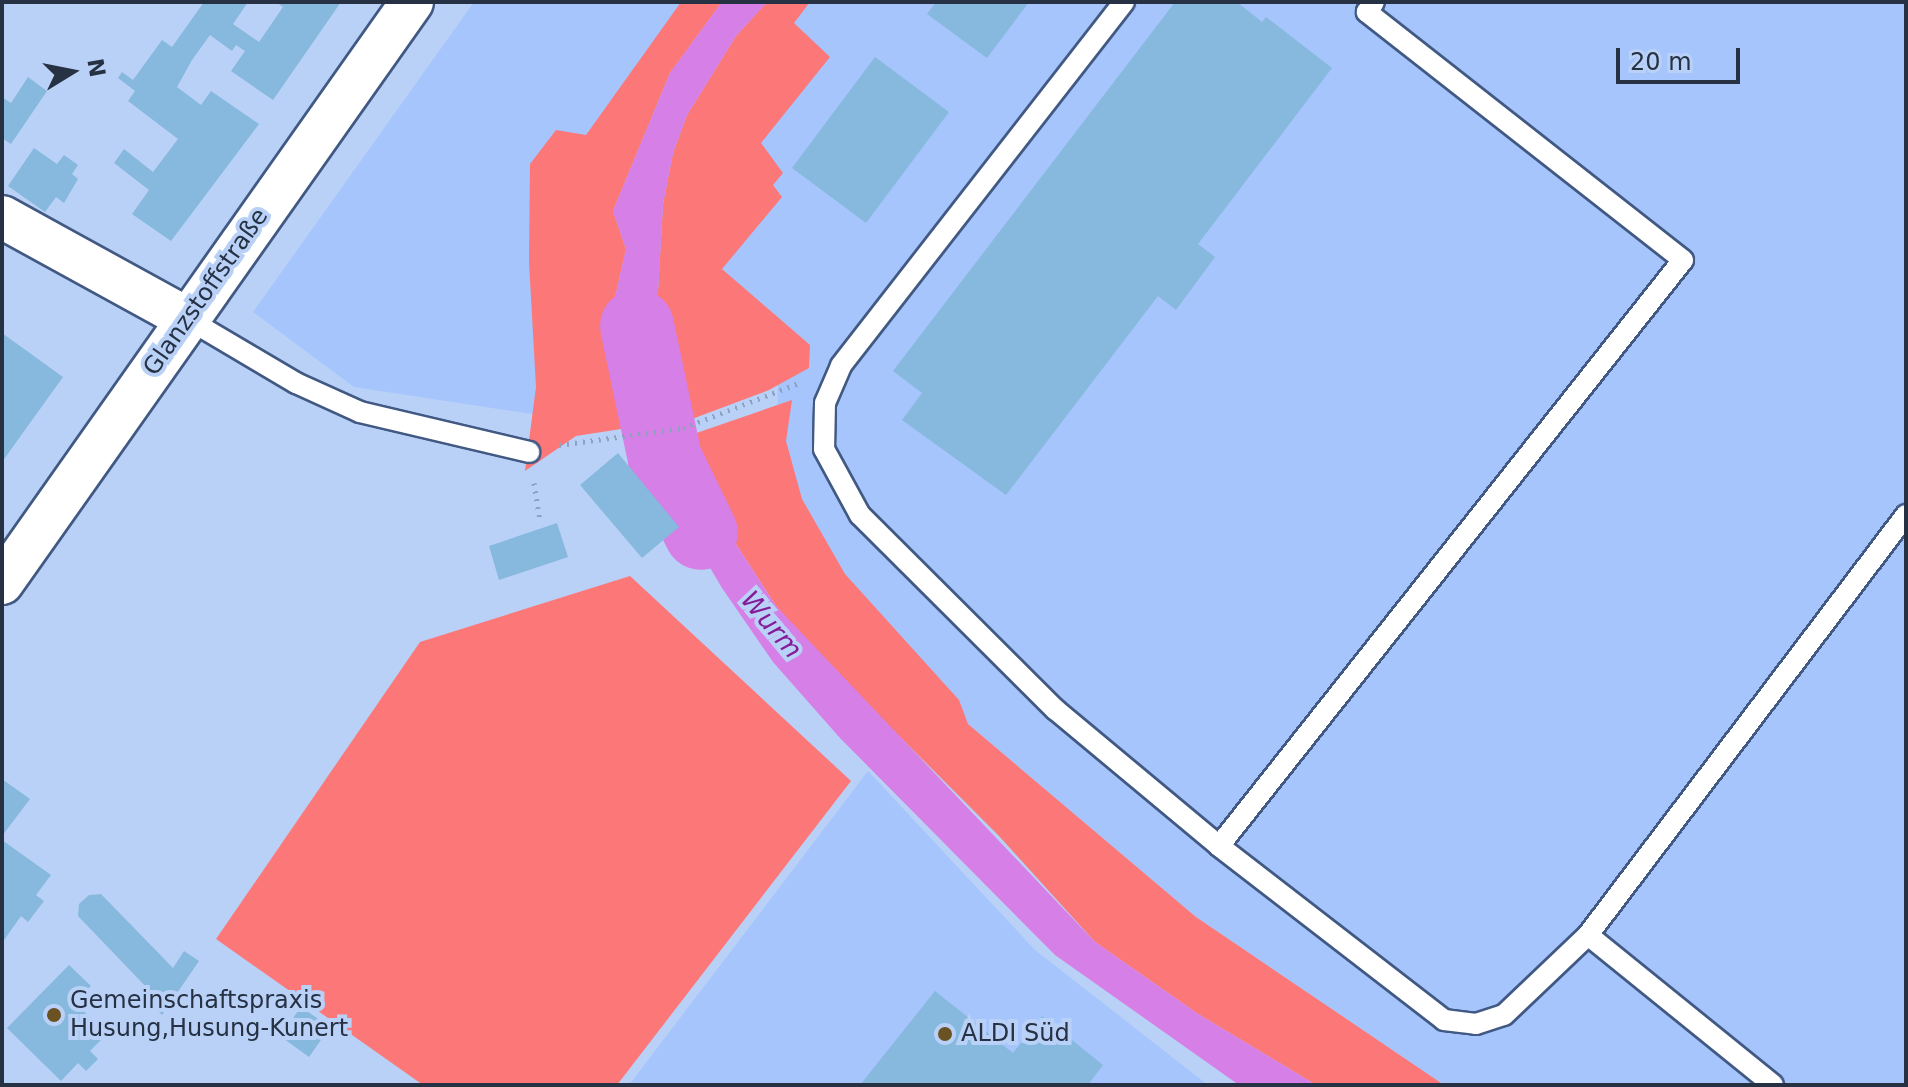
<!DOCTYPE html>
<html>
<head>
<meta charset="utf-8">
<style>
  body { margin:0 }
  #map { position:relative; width:1908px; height:1087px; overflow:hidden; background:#bad1f7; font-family:"DejaVu Sans",sans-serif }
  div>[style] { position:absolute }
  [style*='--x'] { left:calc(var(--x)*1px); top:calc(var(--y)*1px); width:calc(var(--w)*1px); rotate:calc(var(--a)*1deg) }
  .built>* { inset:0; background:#a6c5fc }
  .green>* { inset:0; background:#fc7778 }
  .water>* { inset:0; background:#d67fe6 }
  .river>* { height:74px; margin:-37px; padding:0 37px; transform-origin:37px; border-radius:37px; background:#d67fe6 }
  .building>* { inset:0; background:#87b8dd }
  .path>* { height:5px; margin-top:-2.5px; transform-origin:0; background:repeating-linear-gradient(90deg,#8da1c1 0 2px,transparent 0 8px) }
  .roads { filter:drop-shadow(2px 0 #415983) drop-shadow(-2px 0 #415983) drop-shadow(0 2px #415983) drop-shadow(0 -2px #415983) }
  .service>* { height:20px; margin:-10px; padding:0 10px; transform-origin:10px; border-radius:10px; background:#fff }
  .minor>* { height:42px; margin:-21px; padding:0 21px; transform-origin:21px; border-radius:21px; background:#fff }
  .dots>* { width:22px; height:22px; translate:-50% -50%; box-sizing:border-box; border:4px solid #bad1f7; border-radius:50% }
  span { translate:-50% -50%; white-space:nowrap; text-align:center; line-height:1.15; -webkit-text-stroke:8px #bad1f7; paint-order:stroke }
  .street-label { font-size:24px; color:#263144 }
  .poi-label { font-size:24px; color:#263144 }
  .left { translate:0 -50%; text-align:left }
  .water-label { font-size:26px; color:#861a98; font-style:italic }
  .frame { position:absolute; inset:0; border:4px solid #263144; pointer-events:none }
  .north { position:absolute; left:32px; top:32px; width:80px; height:80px; -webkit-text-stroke:6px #bad1f7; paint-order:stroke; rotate:80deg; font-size:22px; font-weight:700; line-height:32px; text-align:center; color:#263144 }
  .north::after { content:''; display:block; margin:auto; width:28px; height:36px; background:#263144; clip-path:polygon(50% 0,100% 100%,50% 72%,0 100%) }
  .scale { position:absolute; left:1616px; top:48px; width:124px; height:36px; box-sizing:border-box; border:4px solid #263144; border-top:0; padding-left:10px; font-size:24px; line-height:28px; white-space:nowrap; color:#263144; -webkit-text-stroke:6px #bad1f7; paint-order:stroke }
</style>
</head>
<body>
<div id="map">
  <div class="built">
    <i style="clip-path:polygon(474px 2px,1906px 2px,1906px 1085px,1444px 1085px,1196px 917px,968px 724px,863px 611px,775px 484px,779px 357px,552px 417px,354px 387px,253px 312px)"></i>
    <i style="clip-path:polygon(868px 771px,1035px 950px,1208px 1085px,629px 1085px)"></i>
  </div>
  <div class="green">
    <i style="clip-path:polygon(681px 2px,722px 2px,670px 73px,613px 211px,626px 249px,615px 298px,617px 347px,634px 427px,576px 436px,525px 471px,536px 387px,529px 262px,530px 164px,556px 130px,586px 135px)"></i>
    <i style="clip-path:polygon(767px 2px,810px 2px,794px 23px,830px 57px,761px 143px,783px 173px,773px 185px,782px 197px,722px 269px,810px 345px,809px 368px,769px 390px,676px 425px,655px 345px,663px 204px,673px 153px,687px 115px,736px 36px)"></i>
    <i style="clip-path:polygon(792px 400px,786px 441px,802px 499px,845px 574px,959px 700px,968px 724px,1196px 917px,1444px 1085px,1316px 1085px,1198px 1014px,1095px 942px,999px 836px,832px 669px,776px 606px,719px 518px,679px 439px)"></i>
    <i style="clip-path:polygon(630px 576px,851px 781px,617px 1085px,423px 1085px,216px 939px,420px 642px)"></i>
  </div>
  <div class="water">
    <i style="clip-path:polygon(722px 2px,767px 2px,736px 36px,687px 115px,673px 153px,663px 204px,655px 345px,676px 425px,634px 427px,617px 347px,615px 298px,626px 249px,613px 211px,670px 73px)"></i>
    <i style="clip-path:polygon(679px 439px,719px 518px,776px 606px,1095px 942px,1198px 1014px,1316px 1085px,1239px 1085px,1055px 955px,840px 738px,773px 662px,722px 588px,635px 441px)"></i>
  </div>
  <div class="river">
    <i style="--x:637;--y:326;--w:136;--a:78.1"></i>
    <i style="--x:665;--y:459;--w:82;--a:64.1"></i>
  </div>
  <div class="building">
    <i style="clip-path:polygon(204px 2px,248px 2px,233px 24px,259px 42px,283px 7px,276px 2px,341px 2px,273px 100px,231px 71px,245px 51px,236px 45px,232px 51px,210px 35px,192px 60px,177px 87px,201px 105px,211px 91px,259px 124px,171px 241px,132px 214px,149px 190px,114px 163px,124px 149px,153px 172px,178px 139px,128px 101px,135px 91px,118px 78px,122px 72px,133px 80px,162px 40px,172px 47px)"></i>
    <i style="clip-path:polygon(936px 2px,1029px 2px,987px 58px,927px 14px)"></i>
    <i style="clip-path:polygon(1175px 2px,1237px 2px,1262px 22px,1266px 17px,1332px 68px,1198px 244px,1215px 257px,1176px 310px,1158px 296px,1006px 495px,902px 420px,922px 393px,893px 371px)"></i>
    <i style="clip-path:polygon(875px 57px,949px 112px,866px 223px,792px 168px)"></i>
    <i style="clip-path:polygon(28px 77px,47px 91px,11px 144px,2px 138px,2px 97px,11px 103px)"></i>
    <i style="clip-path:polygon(34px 148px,57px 164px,64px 155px,78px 165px,72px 174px,78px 179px,64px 203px,56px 197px,45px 212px,8px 186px)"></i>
    <i style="clip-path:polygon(2px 333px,63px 377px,2px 462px)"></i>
    <i style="clip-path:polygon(618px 453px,679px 527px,642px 558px,580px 485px)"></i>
    <i style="clip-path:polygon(557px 523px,568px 557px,499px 580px,489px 546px)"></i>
    <i style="clip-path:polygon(2px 779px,30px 799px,2px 836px)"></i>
    <i style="clip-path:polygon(2px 840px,51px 875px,36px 895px,44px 901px,28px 922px,21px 916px,2px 943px)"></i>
    <i style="clip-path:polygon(101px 894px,173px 968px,184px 951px,199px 961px,162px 1015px,143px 996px,149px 990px,78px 916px,79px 904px,89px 895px)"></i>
    <i style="clip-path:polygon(69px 965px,91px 986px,74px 1002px,107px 1034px,90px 1051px,98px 1059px,86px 1071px,78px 1063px,61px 1081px,7px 1028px)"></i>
    <i style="clip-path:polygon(935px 991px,1013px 1053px,1042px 1016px,1103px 1065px,1088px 1085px,860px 1085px)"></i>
    <i style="clip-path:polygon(301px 1007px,330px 1027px,309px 1057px,280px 1036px)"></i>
  </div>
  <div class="path">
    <i style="--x:559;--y:445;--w:125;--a:-7.8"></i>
    <i style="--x:683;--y:428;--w:124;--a:-21.2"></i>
    <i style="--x:534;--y:483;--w:38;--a:81"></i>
  </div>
  <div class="roads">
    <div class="service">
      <i style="--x:1124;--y:2;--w:461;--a:127.9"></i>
      <i style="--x:841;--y:366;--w:40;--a:113.4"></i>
      <i style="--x:825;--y:403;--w:46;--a:91.2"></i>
      <i style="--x:824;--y:449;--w:75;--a:61.4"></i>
      <i style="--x:860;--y:515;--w:276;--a:44.9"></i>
      <i style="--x:1056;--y:710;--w:212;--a:39.8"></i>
      <i style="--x:1219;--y:846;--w:747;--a:-51.63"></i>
      <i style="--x:1683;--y:260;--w:402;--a:-141.9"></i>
      <i style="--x:1367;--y:12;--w:12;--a:-55"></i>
      <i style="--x:186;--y:318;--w:128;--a:30.6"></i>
      <i style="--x:296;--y:383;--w:70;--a:24.4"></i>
      <i style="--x:360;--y:412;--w:174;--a:13.3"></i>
      <i style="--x:1219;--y:846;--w:284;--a:37.7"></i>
      <i style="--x:1444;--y:1020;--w:32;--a:7"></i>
      <i style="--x:1476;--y:1024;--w:29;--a:-18"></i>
      <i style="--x:1504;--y:1015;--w:116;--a:-43.6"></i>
      <i style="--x:1588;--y:935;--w:527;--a:-52.87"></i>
      <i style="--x:1588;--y:935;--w:238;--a:39"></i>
    </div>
    <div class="minor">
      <i style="--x:2;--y:217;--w:210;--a:28.8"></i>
      <i style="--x:2;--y:583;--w:711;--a:-54.79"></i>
    </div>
  </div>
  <div class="dots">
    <i style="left:54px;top:1015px;background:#6b5223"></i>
    <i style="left:945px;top:1034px;background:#6b5223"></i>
  </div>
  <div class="street-label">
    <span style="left:206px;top:292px;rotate:-55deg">Glanzstoffstraße</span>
  </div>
  <div class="poi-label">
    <span class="left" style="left:70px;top:1015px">Gemeinschaftspraxis<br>Husung,Husung-Kunert</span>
    <span class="left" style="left:961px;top:1034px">ALDI Süd</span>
  </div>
  <div class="water-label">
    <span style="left:771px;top:625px;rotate:50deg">Wurm</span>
  </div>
  <div class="frame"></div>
  <div class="north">N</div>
  <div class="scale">20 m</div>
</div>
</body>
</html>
